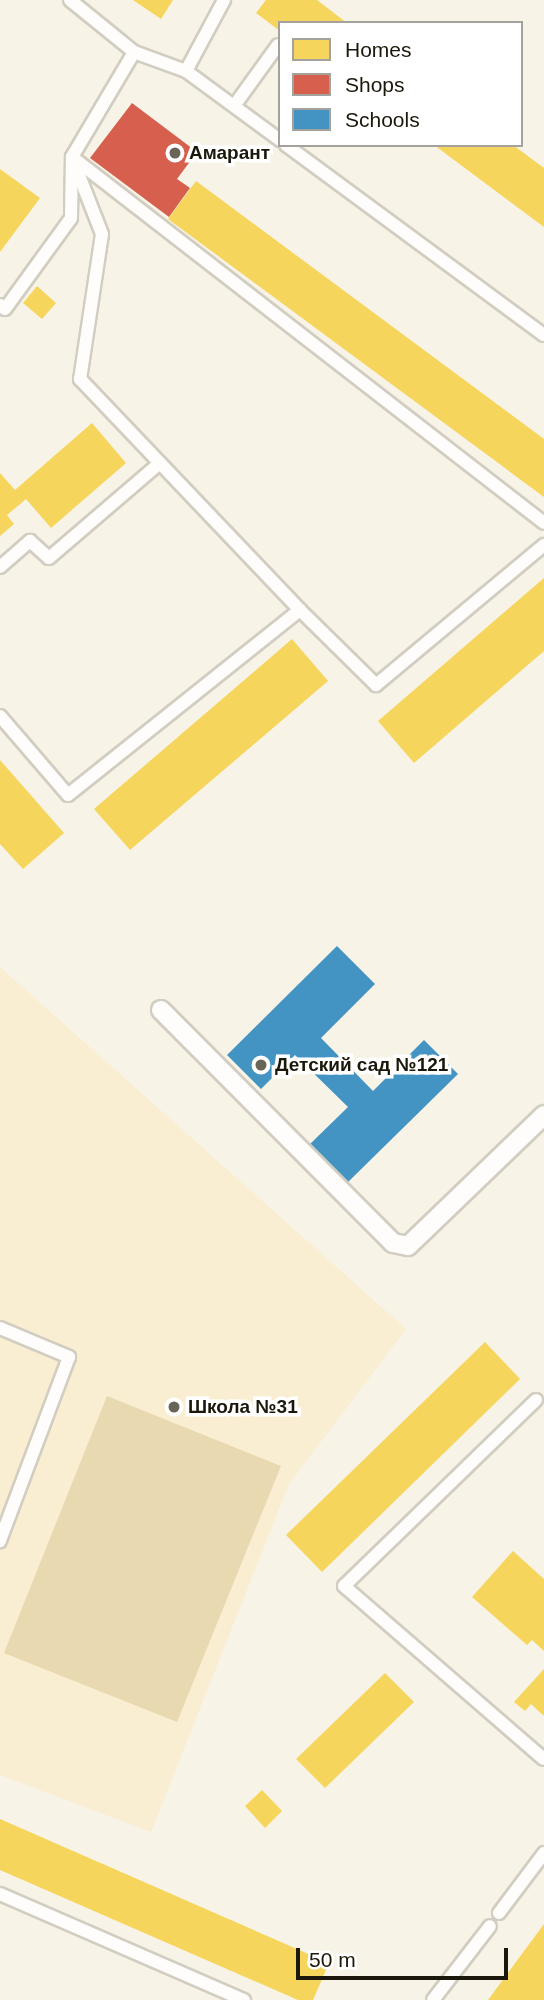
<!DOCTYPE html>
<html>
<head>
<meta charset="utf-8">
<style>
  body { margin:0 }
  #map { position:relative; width:544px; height:2000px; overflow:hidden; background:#f8f3e7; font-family:Helvetica,sans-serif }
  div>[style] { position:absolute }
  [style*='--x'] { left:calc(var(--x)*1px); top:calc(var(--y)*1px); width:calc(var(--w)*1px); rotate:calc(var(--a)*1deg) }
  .built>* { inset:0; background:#f9eed1 }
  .green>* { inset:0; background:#e8d9b1 }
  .homes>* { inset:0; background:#f6d55c }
  .shops>* { inset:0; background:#d6604d }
  .schools>* { inset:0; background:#4393c3 }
  .roads { filter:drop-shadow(2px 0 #d2cdc1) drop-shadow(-2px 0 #d2cdc1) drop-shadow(0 2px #d2cdc1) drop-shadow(0 -2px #d2cdc1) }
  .service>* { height:12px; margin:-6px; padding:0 6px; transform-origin:6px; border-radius:6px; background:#fefdfb }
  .pedestrian>* { height:18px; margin:-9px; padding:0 9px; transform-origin:9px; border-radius:9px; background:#fefdfb }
  .dots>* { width:19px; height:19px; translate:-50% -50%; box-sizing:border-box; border:4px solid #fff; border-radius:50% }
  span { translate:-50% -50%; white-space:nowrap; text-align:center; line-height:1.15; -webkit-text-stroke:7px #fff; paint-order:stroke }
  .poi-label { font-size:19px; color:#1b170a; font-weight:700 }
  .left { translate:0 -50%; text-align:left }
  .legend { position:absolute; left:278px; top:21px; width:245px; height:126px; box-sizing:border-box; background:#fff; border:2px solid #a4a29d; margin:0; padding:9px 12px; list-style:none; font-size:21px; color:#1b170a }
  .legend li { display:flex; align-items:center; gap:14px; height:35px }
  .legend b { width:35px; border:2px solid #a4a29d }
  .scale { position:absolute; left:296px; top:1948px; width:212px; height:32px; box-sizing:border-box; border:4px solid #1b170a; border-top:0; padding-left:9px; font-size:21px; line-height:24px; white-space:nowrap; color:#1b170a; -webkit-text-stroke:5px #fff; paint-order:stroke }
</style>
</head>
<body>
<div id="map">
  <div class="built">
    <i style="clip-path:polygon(0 967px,406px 1329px,289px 1484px,151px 1832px,0 1775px)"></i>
  </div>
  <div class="green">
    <i style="clip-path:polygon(107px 1396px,281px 1466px,177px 1722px,4px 1653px)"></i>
  </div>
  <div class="homes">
    <i style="clip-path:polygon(133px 0,173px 0,161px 19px)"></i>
    <i style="clip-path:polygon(266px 0,317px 0,347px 23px,280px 23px,280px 31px,256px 13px)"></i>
    <i style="clip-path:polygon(434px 145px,513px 145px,544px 168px,544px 227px)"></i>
    <i style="clip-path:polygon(0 169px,40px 198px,0 252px)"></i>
    <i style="clip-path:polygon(196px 181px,544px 439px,544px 497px,168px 219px)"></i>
    <i style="clip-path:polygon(37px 286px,56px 303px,42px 319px,23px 303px)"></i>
    <i style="clip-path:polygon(92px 423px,126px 463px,51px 528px,26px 499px,7px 515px,14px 524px,0 536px,0 473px,15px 490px)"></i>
    <i style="clip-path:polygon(544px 578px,544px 651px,414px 763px,378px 721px)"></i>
    <i style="clip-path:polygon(292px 639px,328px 681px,130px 850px,94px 809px)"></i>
    <i style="clip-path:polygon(0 760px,64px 833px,23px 869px,0 844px)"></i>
    <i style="clip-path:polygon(485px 1342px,520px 1379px,322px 1572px,286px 1535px)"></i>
    <i style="clip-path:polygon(513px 1551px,544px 1579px,544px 1651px,532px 1640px,527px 1645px,472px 1597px)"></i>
    <i style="clip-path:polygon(544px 1669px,544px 1716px,531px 1704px,525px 1711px,514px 1702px)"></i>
    <i style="clip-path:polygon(385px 1673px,414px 1702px,325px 1788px,296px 1759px)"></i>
    <i style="clip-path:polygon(262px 1790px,282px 1811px,265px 1828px,245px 1806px)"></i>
    <i style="clip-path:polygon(0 1819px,329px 1963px,313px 2000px,298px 2000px,0 1870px)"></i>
    <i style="clip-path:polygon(544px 1924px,544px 2000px,488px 2000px)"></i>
  </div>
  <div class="shops">
    <i style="clip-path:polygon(132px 103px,197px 152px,177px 179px,190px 188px,169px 217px,90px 158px)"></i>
  </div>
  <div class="schools">
    <i style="clip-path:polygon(337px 946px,375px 984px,321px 1038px,373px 1091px,424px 1040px,458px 1074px,346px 1184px,308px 1146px,348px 1107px,295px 1055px,261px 1089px,227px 1055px)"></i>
  </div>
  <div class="roads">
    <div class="service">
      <i style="--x:70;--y:0;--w:82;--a:39.1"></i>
      <i style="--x:134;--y:52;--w:55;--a:20.1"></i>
      <i style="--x:186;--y:71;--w:117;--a:36.3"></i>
      <i style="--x:186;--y:71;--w:81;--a:-61.8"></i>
      <i style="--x:234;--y:106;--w:75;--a:-54.2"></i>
      <i style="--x:286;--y:145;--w:320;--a:36.4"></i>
      <i style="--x:72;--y:157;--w:597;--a:37.79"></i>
      <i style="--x:73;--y:160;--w:79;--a:68.6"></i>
      <i style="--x:102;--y:234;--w:147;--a:98.6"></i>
      <i style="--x:80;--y:379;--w:319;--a:46.4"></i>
      <i style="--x:0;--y:305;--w:6;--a:39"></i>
      <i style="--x:5;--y:309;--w:112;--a:-54"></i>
      <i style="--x:71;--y:218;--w:61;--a:-89.1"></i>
      <i style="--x:72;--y:157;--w:122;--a:-59.4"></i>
      <i style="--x:0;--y:567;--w:40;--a:-41"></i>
      <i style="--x:30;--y:541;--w:25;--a:42"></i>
      <i style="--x:49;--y:558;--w:146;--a:-40.6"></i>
      <i style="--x:0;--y:716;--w:104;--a:49.3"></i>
      <i style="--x:68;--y:795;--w:297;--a:-38.6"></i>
      <i style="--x:300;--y:610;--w:107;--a:44.6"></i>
      <i style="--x:376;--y:685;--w:219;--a:-39.8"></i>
      <i style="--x:0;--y:1328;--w:75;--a:22.8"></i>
      <i style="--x:69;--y:1357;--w:197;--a:110.6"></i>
      <i style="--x:536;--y:1400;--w:267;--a:135.9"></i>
      <i style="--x:344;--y:1586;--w:264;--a:40.9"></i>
      <i style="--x:0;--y:1894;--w:266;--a:23.5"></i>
      <i style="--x:499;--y:1913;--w:75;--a:-53.1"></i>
      <i style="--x:433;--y:2000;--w:93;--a:-52.4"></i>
    </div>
    <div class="pedestrian">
      <i style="--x:161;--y:1010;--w:329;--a:45.1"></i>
      <i style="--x:393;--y:1243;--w:15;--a:11"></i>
      <i style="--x:408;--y:1246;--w:189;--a:-43.9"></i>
    </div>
  </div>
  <div class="dots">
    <i style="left:175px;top:153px;background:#686457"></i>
    <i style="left:261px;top:1065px;background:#686457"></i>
    <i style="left:174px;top:1407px;background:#686457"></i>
  </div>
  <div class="poi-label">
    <span class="left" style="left:189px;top:153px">Амарант</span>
    <span class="left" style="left:275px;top:1065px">Детский сад №121</span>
    <span class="left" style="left:188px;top:1407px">Школа №31</span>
  </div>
  <ul class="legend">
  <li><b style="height:19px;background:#f6d55c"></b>Homes</li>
  <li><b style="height:19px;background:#d6604d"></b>Shops</li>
  <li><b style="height:19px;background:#4393c3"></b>Schools</li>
  </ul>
  <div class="scale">50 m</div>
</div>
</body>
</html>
